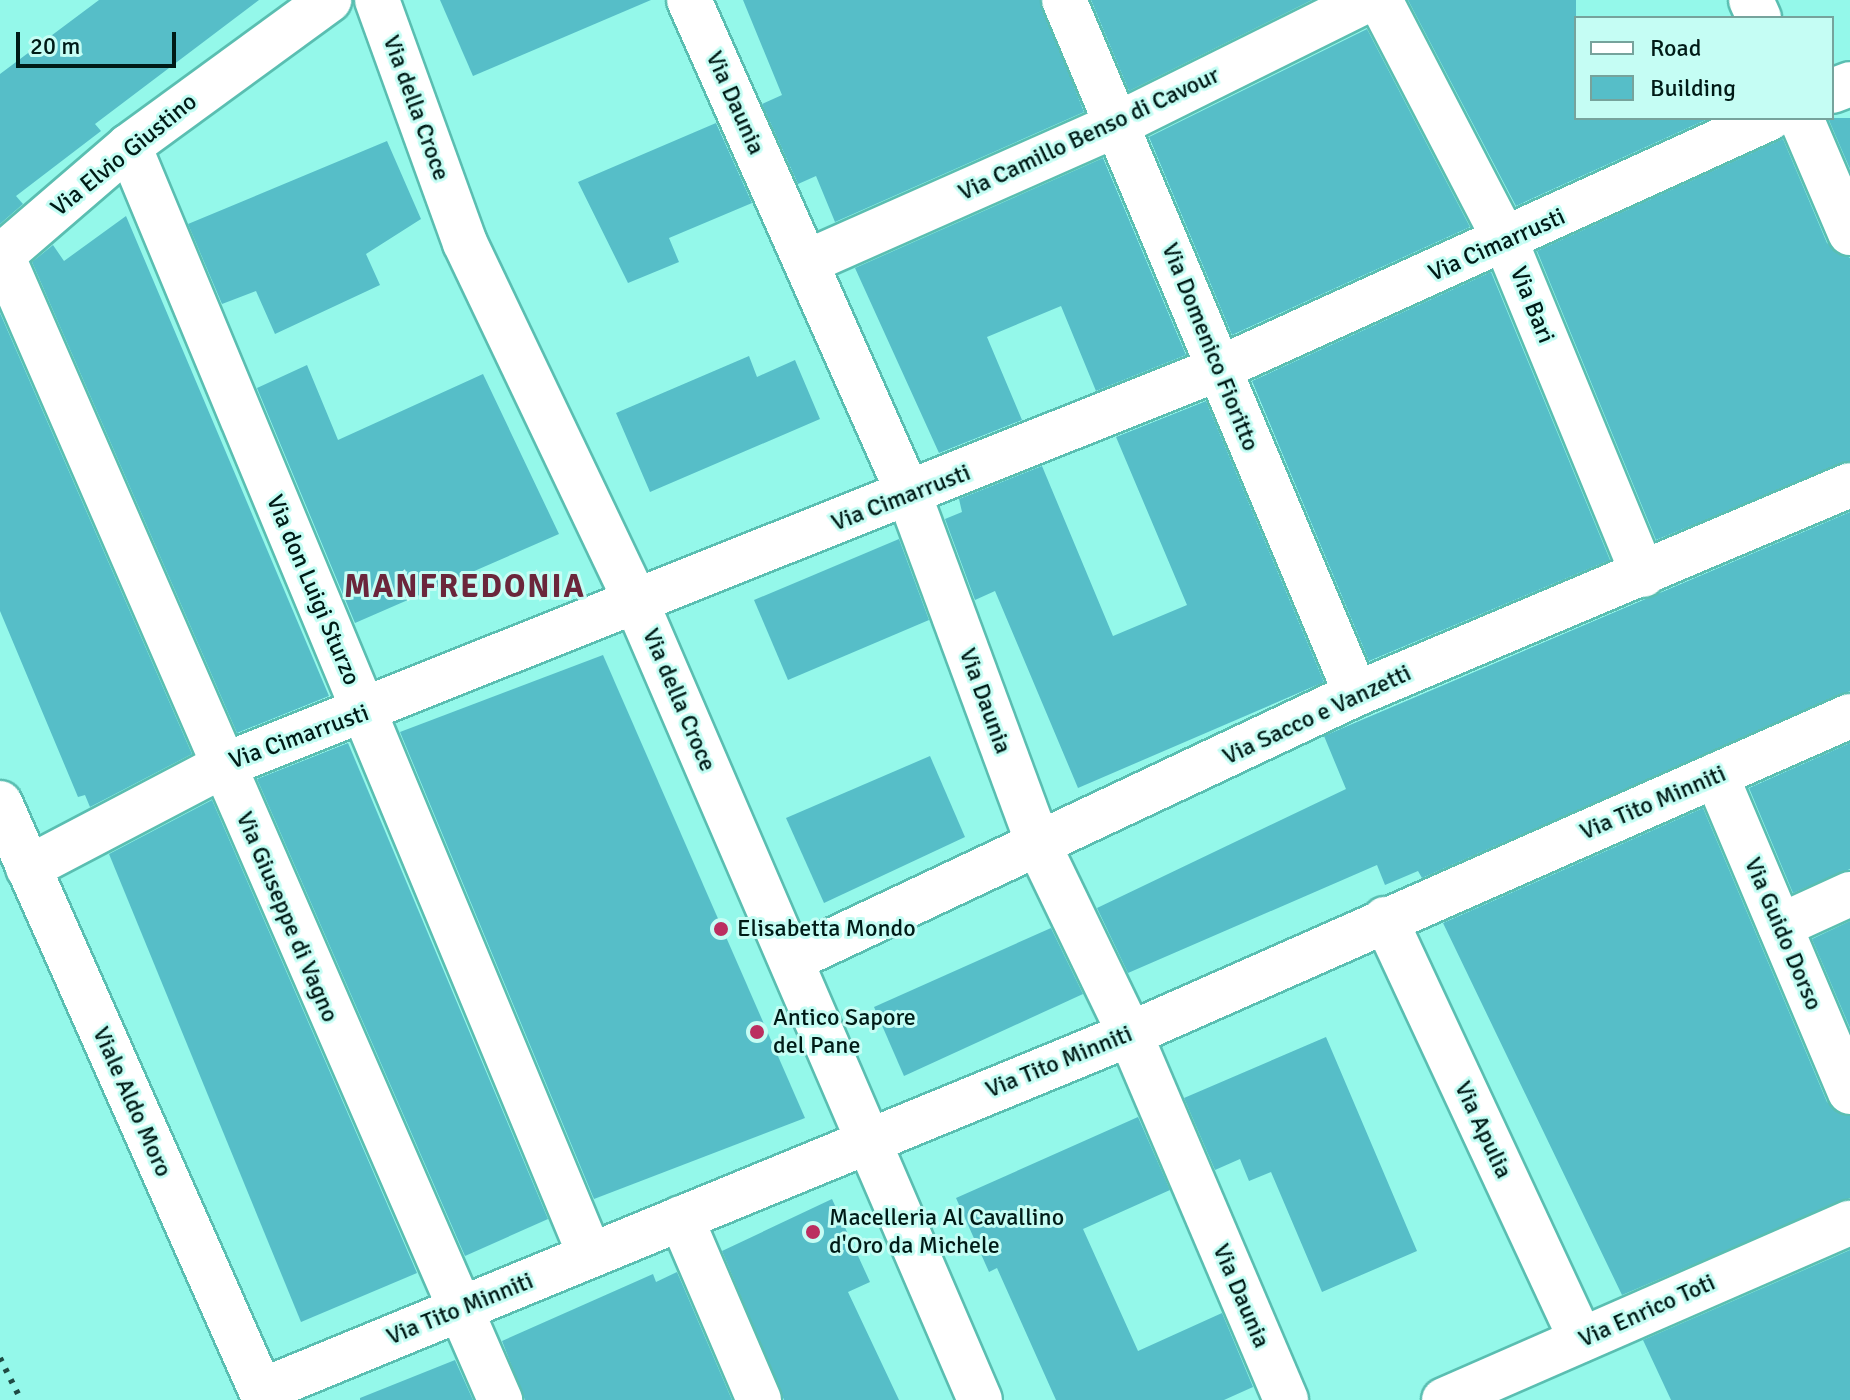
<!DOCTYPE html>
<html>
<head>
<meta charset="utf-8">
<style>
  body { margin:0 }
  #map { position:relative; width:1850px; height:1400px; overflow:hidden; background:#94f8ea; font-family:Signika,sans-serif }
  div>[style] { position:absolute }
  [style*='--x'] { left:calc(var(--x)*1px); top:calc(var(--y)*1px); width:calc(var(--w)*1px); rotate:calc(var(--a)*1deg) }
  .building>* { inset:0; background:#56bec8 }
  .roads { filter:drop-shadow(2px 0 #5abeb1) drop-shadow(-2px 0 #5abeb1) drop-shadow(0 2px #5abeb1) drop-shadow(0 -2px #5abeb1) }
  .minor>* { height:44px; margin:-22px; padding:0 22px; transform-origin:22px; border-radius:22px; background:#fff }
  .major>* { height:44px; margin:-22px; padding:0 22px; transform-origin:22px; border-radius:22px; background:#fff }
  .rail>* { height:6px; margin-top:-3px; transform-origin:0; background:repeating-linear-gradient(90deg,#1f4a43 0 4px,transparent 0 12px) }
  .dots>* { width:22px; height:22px; translate:-50% -50%; box-sizing:border-box; border:4px solid #c5fdf4; border-radius:50% }
  span { translate:-50% -50%; white-space:nowrap; text-align:center; line-height:1.15; -webkit-text-stroke:6px #c5fdf4; paint-order:stroke }
  .street-label { font-size:24px; color:#001b17 }
  .poi-label { font-size:24px; color:#001b17 }
  .left { translate:0 -50%; text-align:left }
  .district-label { font-size:32px; color:#6b263b; font-weight:700; letter-spacing:2px }
  .legend { position:absolute; left:1574px; top:16px; width:260px; height:104px; box-sizing:border-box; background:#c5fdf4; border:2px solid #76a39c; margin:0; padding:10px 14px; list-style:none; font-size:24px; color:#001b17 }
  .legend li { display:flex; align-items:center; gap:16px; height:40px }
  .legend b { width:40px; border:2px solid #76a39c }
  .scale { position:absolute; left:16px; top:32px; width:160px; height:36px; box-sizing:border-box; border:4px solid #001b17; border-top:0; padding-left:10px; font-size:24px; line-height:28px; white-space:nowrap; color:#001b17; -webkit-text-stroke:6px #c5fdf4; paint-order:stroke }
</style>
</head>
<body>
<div id="map">
  <div class="building">
    <i style="clip-path:polygon(99px 0,259px 0,95px 124px,101px 131px,16px 196px,23px 204px,0 224px,0 74px)"></i>
    <i style="clip-path:polygon(440px 0,651px 0,473px 76px)"></i>
    <i style="clip-path:polygon(743px 0,1040px 0,1084px 112px,835px 222px,816px 176px,798px 184px,762px 104px,782px 95px)"></i>
    <i style="clip-path:polygon(1091px 0,1312px 0,1129px 91px)"></i>
    <i style="clip-path:polygon(1408px 0,1576px 0,1576px 118px,1710px 118px,1516px 206px)"></i>
    <i style="clip-path:polygon(1367px 29px,1470px 227px,1232px 335px,1149px 137px)"></i>
    <i style="clip-path:polygon(1828px 118px,1850px 118px,1850px 169px)"></i>
    <i style="clip-path:polygon(716px 123px,752px 203px,669px 238px,679px 262px,628px 283px,578px 182px)"></i>
    <i style="clip-path:polygon(1783px 139px,1827px 243px,1850px 258px,1850px 461px,1656px 540px,1537px 251px)"></i>
    <i style="clip-path:polygon(387px 141px,421px 219px,366px 254px,380px 285px,275px 334px,256px 291px,222px 304px,188px 224px)"></i>
    <i style="clip-path:polygon(1103px 158px,1186px 355px,1096px 391px,1061px 306px,987px 337px,1022px 420px,939px 453px,855px 268px)"></i>
    <i style="clip-path:polygon(126px 216px,329px 696px,237px 733px,32px 262px,53px 245px,64px 261px)"></i>
    <i style="clip-path:polygon(1491px 272px,1610px 560px,1369px 661px,1252px 381px)"></i>
    <i style="clip-path:polygon(0 313px,192px 754px,90px 807px,85px 795px,78px 797px,0 611px)"></i>
    <i style="clip-path:polygon(749px 356px,757px 377px,795px 360px,820px 419px,650px 492px,616px 413px)"></i>
    <i style="clip-path:polygon(307px 365px,338px 440px,483px 374px,559px 534px,355px 623px,257px 388px)"></i>
    <i style="clip-path:polygon(1206px 401px,1324px 682px,1078px 788px,995px 591px,975px 600px,945px 519px,962px 512px,959px 499px,1042px 466px,1113px 636px,1187px 605px,1116px 437px)"></i>
    <i style="clip-path:polygon(1850px 512px,1850px 691px,1422px 878px,1418px 871px,1385px 885px,1377px 865px,1128px 973px,1097px 908px,1346px 789px,1324px 736px)"></i>
    <i style="clip-path:polygon(899px 539px,929px 620px,788px 680px,754px 600px)"></i>
    <i style="clip-path:polygon(603px 655px,805px 1118px,594px 1199px,400px 732px)"></i>
    <i style="clip-path:polygon(348px 743px,548px 1219px,465px 1256px,257px 779px)"></i>
    <i style="clip-path:polygon(1850px 743px,1850px 869px,1793px 893px,1749px 788px)"></i>
    <i style="clip-path:polygon(930px 756px,965px 837px,824px 903px,786px 818px)"></i>
    <i style="clip-path:polygon(212px 800px,417px 1273px,301px 1322px,109px 854px)"></i>
    <i style="clip-path:polygon(1703px 808px,1827px 1102px,1850px 1116px,1850px 1198px,1622px 1295px,1443px 923px)"></i>
    <i style="clip-path:polygon(1850px 921px,1850px 1028px,1812px 939px)"></i>
    <i style="clip-path:polygon(1051px 928px,1083px 994px,904px 1076px,874px 1007px)"></i>
    <i style="clip-path:polygon(1326px 1037px,1417px 1251px,1322px 1292px,1271px 1172px,1249px 1181px,1240px 1159px,1215px 1170px,1184px 1098px)"></i>
    <i style="clip-path:polygon(1138px 1117px,1170px 1190px,1083px 1229px,1138px 1351px,1222px 1313px,1253px 1387px,1224px 1400px,1056px 1400px,997px 1268px,989px 1272px,956px 1198px)"></i>
    <i style="clip-path:polygon(832px 1199px,870px 1282px,848px 1292px,899px 1400px,784px 1400px,722px 1251px)"></i>
    <i style="clip-path:polygon(1850px 1250px,1850px 1400px,1671px 1400px,1643px 1340px)"></i>
    <i style="clip-path:polygon(677px 1272px,732px 1400px,525px 1400px,502px 1341px,653px 1274px,656px 1282px)"></i>
    <i style="clip-path:polygon(455px 1360px,473px 1400px,360px 1400px,360px 1398px)"></i>
  </div>
  <div class="roads">
    <div class="minor">
      <i style="--x:377;--y:0;--w:258;--a:70.1"></i>
      <i style="--x:465;--y:243;--w:392;--a:64.5"></i>
      <i style="--x:634;--y:597;--w:874;--a:66.69"></i>
      <i style="--x:689;--y:0;--w:544;--a:66.03"></i>
      <i style="--x:910;--y:497;--w:374;--a:69.7"></i>
      <i style="--x:1040;--y:848;--w:207;--a:64.2"></i>
      <i style="--x:1130;--y:1034;--w:398;--a:66.9"></i>
      <i style="--x:1064;--y:0;--w:753;--a:67.18"></i>
      <i style="--x:1380;--y:0;--w:273;--a:62.5"></i>
      <i style="--x:1506;--y:242;--w:360;--a:67.6"></i>
      <i style="--x:1751;--y:0;--w:20;--a:66"></i>
      <i style="--x:1832;--y:91;--w:19;--a:-21"></i>
      <i style="--x:1801;--y:118;--w:125;--a:66.9"></i>
      <i style="--x:129;--y:146;--w:1201;--a:67.43"></i>
      <i style="--x:2;--y:255;--w:1249;--a:66.49"></i>
      <i style="--x:0;--y:257;--w:170;--a:-40.7"></i>
      <i style="--x:129;--y:146;--w:248;--a:-36.1"></i>
      <i style="--x:807;--y:262;--w:340;--a:-23.9"></i>
      <i style="--x:1118;--y:124;--w:279;--a:-26.4"></i>
      <i style="--x:1716;--y:775;--w:344;--a:67.1"></i>
      <i style="--x:28;--y:868;--w:219;--a:-27.7"></i>
      <i style="--x:222;--y:766;--w:1072;--a:-21.73"></i>
      <i style="--x:1218;--y:369;--w:606;--a:-24.45"></i>
      <i style="--x:1385;--y:919;--w:464;--a:65"></i>
      <i style="--x:1780;--y:926;--w:77;--a:-24.6"></i>
      <i style="--x:791;--y:960;--w:624;--a:-25.21"></i>
      <i style="--x:1356;--y:694;--w:536;--a:-22.93"></i>
      <i style="--x:681;--y:1218;--w:198;--a:66.8"></i>
      <i style="--x:261;--y:1391;--w:939;--a:-22.33"></i>
      <i style="--x:1130;--y:1034;--w:787;--a:-23.83"></i>
      <i style="--x:1444;--y:1400;--w:443;--a:-23.6"></i>
    </div>
    <div class="major">
      <i style="--x:0;--y:803;--w:653;--a:66.06"></i>
    </div>
  </div>
  <div class="rail">
    <i style="--x:0;--y:1358;--w:47;--a:63.4"></i>
  </div>
  <div class="dots">
    <i style="left:721px;top:929px;background:#bb2e60"></i>
    <i style="left:757px;top:1032px;background:#bb2e60"></i>
    <i style="left:813px;top:1232px;background:#bb2e60"></i>
  </div>
  <div class="street-label">
    <span style="left:735px;top:103px;rotate:66deg">Via Daunia</span>
    <span style="left:416px;top:108px;rotate:70deg">Via della Croce</span>
    <span style="left:1089px;top:134px;rotate:-25deg">Via Camillo Benso di Cavour</span>
    <span style="left:124px;top:155px;rotate:-39deg">Via Elvio Giustino</span>
    <span style="left:1497px;top:245px;rotate:-24deg">Via Cimarrusti</span>
    <span style="left:1532px;top:305px;rotate:68deg">Via Bari</span>
    <span style="left:1210px;top:347px;rotate:68deg">Via Domenico Fioritto</span>
    <span style="left:901px;top:498px;rotate:-21deg">Via Cimarrusti</span>
    <span style="left:313px;top:590px;rotate:67deg">Via don Luigi Sturzo</span>
    <span style="left:679px;top:700px;rotate:67deg">Via della Croce</span>
    <span style="left:985px;top:701px;rotate:70deg">Via Daunia</span>
    <span style="left:1317px;top:715px;rotate:-25deg">Via Sacco e Vanzetti</span>
    <span style="left:299px;top:737px;rotate:-20deg">Via Cimarrusti</span>
    <span style="left:1653px;top:803px;rotate:-23deg">Via Tito Minniti</span>
    <span style="left:287px;top:917px;rotate:67deg">Via Giuseppe di Vagno</span>
    <span style="left:1783px;top:934px;rotate:67deg">Via Guido Dorso</span>
    <span style="left:1059px;top:1062px;rotate:-22deg">Via Tito Minniti</span>
    <span style="left:132px;top:1102px;rotate:66deg">Viale Aldo Moro</span>
    <span style="left:1483px;top:1130px;rotate:65deg">Via Apulia</span>
    <span style="left:1241px;top:1296px;rotate:67deg">Via Daunia</span>
    <span style="left:460px;top:1309px;rotate:-22deg">Via Tito Minniti</span>
    <span style="left:1647px;top:1311px;rotate:-24deg">Via Enrico Toti</span>
  </div>
  <div class="poi-label">
    <span class="left" style="left:737px;top:929px">Elisabetta Mondo</span>
    <span class="left" style="left:773px;top:1032px">Antico Sapore<br>del Pane</span>
    <span class="left" style="left:829px;top:1232px">Macelleria Al Cavallino<br>d'Oro da Michele</span>
  </div>
  <div class="district-label">
    <span style="left:465px;top:587px">MANFREDONIA</span>
  </div>
  <ul class="legend">
  <li><b style="height:10px;background:#fff"></b>Road</li>
  <li><b style="height:22px;background:#56bec8"></b>Building</li>
  </ul>
  <div class="scale">20 m</div>
</div>
</body>
</html>
